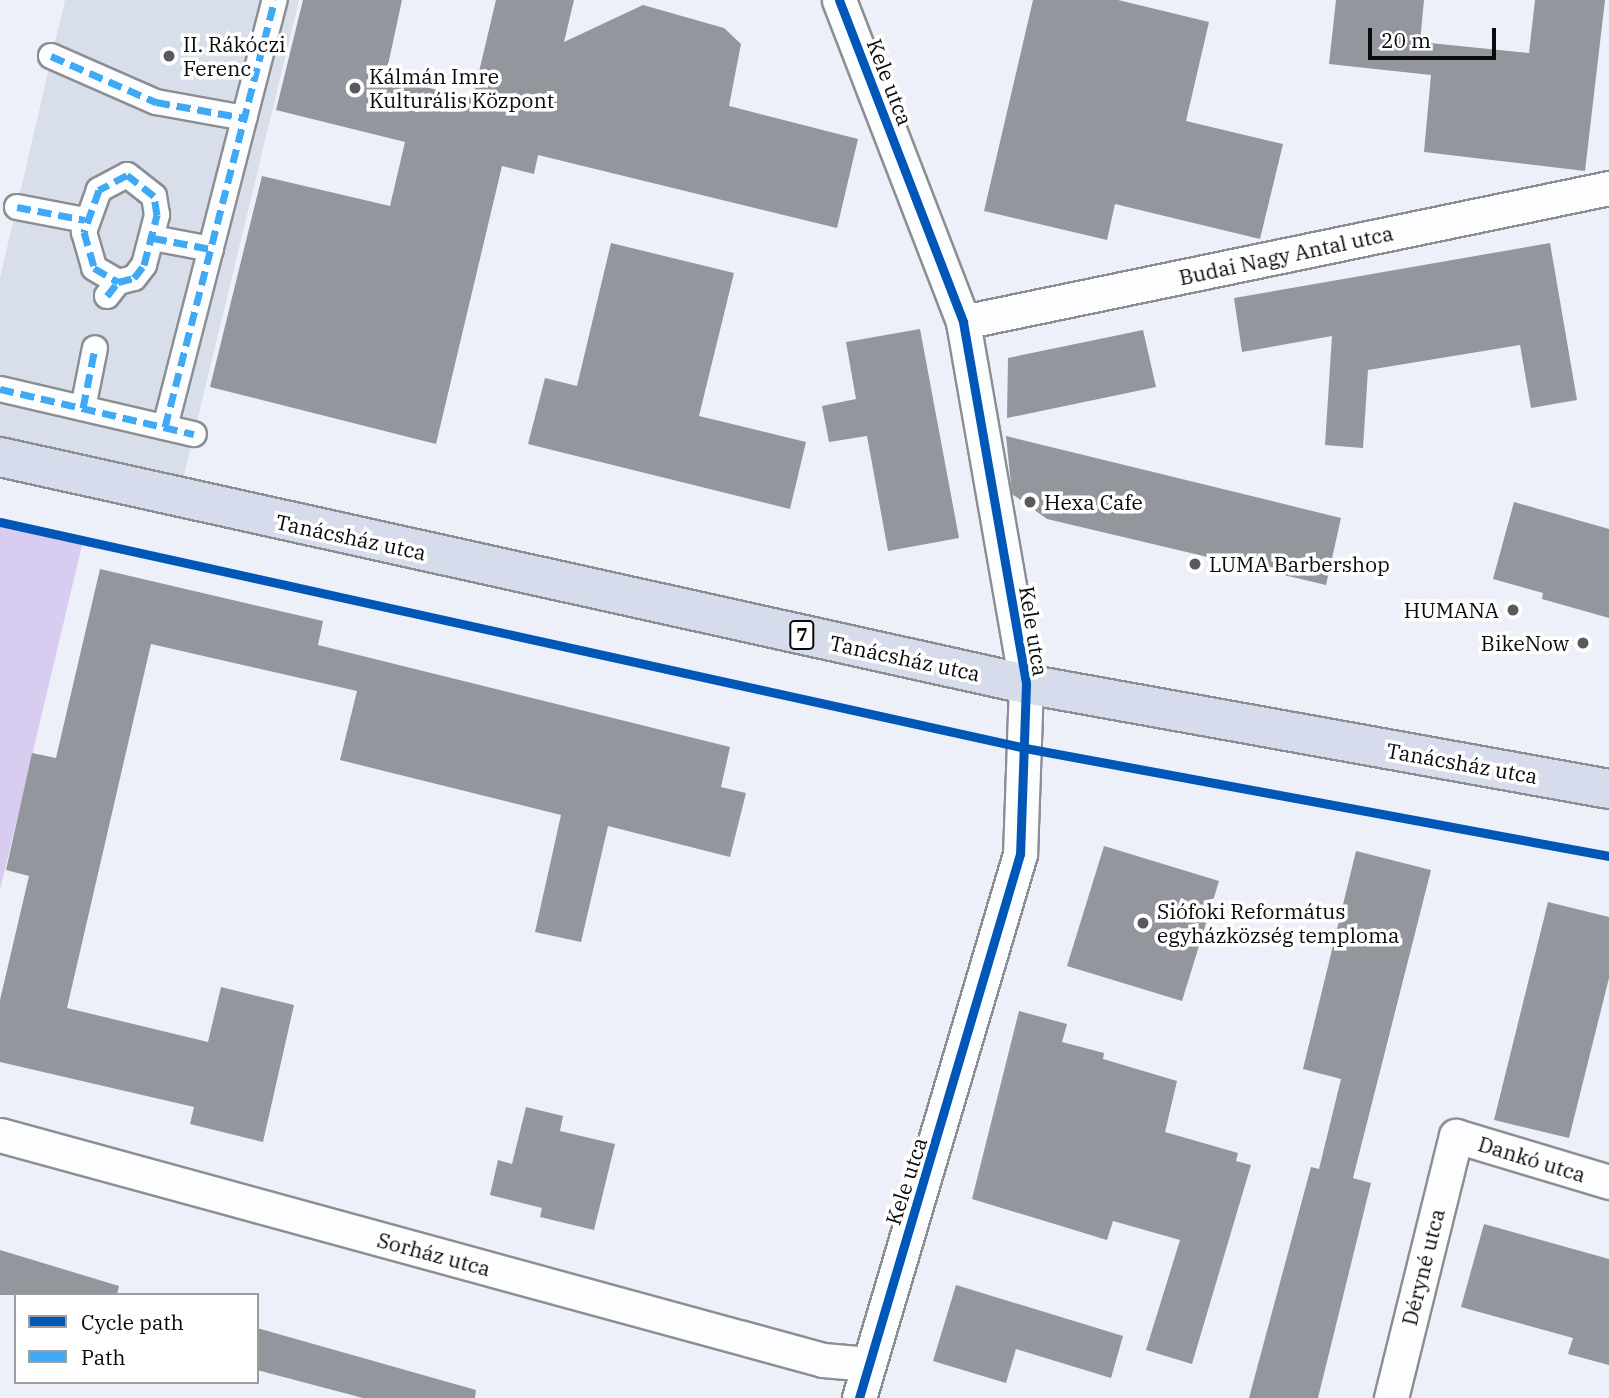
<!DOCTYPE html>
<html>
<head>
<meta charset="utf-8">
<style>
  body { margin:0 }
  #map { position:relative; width:1609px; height:1398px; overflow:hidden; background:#edf0f9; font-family:"IBM Plex Serif",serif }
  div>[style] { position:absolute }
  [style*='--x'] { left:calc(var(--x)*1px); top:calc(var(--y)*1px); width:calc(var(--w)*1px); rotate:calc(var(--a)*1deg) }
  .green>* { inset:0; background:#d9ccf1 }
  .plaza>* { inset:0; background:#d8deea }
  .building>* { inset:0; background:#93969c }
  .roads { filter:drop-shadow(2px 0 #8c8e92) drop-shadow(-2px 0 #8c8e92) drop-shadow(0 2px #8c8e92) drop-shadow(0 -2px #8c8e92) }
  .pedestrian>* { height:24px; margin:-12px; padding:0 12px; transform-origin:12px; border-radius:12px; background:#fcfdfe }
  .minor>* { height:33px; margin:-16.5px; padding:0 16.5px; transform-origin:16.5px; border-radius:16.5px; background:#fcfdfe }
  .primary>* { height:38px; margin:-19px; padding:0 19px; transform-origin:19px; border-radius:19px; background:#d6dceb }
  .quiet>* { height:7px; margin-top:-3.5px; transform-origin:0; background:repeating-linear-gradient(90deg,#3fa9f5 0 14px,transparent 0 21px) }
  .cycleway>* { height:9px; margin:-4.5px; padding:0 4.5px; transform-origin:4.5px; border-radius:4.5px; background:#0057b8 }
  .dots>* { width:19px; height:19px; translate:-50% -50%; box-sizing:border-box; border:4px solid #fff; border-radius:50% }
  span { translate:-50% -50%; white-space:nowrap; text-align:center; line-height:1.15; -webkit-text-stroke:7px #fff; paint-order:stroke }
  .shield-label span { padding:2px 5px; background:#fff; border:2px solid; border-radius:5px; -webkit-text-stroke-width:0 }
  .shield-label { font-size:19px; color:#0a0a0a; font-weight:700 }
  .poi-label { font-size:21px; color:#0a0a0a }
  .left { translate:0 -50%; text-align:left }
  .right { translate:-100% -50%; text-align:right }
  .street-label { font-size:21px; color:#0a0a0a }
  .legend { position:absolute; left:14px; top:1293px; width:245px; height:91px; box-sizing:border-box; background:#fff; border:2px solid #9d9d9d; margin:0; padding:9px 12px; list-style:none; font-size:21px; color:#0a0a0a }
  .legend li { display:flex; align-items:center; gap:14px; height:35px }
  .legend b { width:35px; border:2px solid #9d9d9d }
  .scale { position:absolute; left:1368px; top:28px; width:128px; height:32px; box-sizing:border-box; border:4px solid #0a0a0a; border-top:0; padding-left:9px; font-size:21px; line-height:24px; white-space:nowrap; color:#0a0a0a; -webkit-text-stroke:5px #fff; paint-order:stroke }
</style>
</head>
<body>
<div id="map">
  <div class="green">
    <i style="clip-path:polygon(0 522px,83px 541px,0 890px)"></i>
  </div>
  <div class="plaza">
    <i style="clip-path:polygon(65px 0,299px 0,178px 500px,0 457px,0 278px)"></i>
  </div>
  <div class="building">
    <i style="clip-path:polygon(303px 0,402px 0,385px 79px,473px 97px,496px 0,574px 0,564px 42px,643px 5px,724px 28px,741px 44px,729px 106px,858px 139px,837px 228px,538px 155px,534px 174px,502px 166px,436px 444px,210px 387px,262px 176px,390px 206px,405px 142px,276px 110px)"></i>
    <i style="clip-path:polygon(1033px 0,1118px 0,1209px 22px,1186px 121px,1283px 144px,1260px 239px,1115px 204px,1107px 240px,984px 211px)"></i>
    <i style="clip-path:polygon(1336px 0,1424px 0,1420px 42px,1529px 53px,1535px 0,1605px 0,1585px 171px,1424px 152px,1431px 75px,1329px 64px)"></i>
    <i style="clip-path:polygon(611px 243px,734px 273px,699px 416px,806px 442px,790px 509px,528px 444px,545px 378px,577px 386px)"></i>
    <i style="clip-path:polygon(1550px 243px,1577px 400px,1531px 408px,1520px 345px,1368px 370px,1363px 448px,1325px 445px,1332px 336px,1242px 352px,1234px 298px)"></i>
    <i style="clip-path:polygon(920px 329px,959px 538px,888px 551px,867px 436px,829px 442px,822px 406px,856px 399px,846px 342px)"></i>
    <i style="clip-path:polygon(1143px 330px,1156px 387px,1007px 418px,1008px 358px)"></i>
    <i style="clip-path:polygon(1006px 436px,1341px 518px,1326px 585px,1047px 519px,1012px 494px)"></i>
    <i style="clip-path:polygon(1514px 502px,1609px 529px,1609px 618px,1542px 599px,1543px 593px,1493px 579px)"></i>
    <i style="clip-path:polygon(100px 569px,323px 621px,318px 645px,730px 747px,721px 787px,746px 793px,730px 857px,608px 826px,581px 942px,535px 932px,561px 815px,340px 760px,357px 691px,151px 644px,67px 1008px,208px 1042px,221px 987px,294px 1005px,263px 1142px,190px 1124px,194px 1107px,0 1062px,0 1000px,29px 876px,6px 870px,32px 753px,56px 758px)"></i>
    <i style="clip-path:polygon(1104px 846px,1219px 881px,1182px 1001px,1067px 966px)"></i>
    <i style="clip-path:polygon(1356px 851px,1431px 870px,1353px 1178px,1371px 1183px,1318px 1398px,1249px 1398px,1311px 1167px,1319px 1169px,1341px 1079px,1303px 1069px)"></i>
    <i style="clip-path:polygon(1548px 902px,1609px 917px,1609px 978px,1569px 1138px,1494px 1120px)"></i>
    <i style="clip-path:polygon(1019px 1011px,1067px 1024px,1062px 1042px,1104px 1053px,1103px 1059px,1177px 1081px,1165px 1132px,1238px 1153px,1236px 1161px,1251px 1165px,1192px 1364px,1146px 1350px,1180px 1240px,1113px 1221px,1107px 1240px,972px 1199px)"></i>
    <i style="clip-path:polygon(526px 1107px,563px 1116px,560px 1131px,615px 1144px,594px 1230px,540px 1217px,542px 1208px,490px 1195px,498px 1160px,512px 1164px)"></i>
    <i style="clip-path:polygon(1484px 1224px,1609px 1259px,1609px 1365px,1568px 1354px,1573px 1338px,1461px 1307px)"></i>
    <i style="clip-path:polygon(0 1250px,119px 1286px,117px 1295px,0 1295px)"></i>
    <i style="clip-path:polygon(956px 1285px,1123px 1336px,1111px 1378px,1016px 1349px,1006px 1383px,933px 1361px)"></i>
    <i style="clip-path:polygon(257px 1328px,476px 1390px,475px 1398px,363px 1398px,257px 1370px)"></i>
  </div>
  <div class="roads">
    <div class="pedestrian">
      <i style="--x:51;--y:56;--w:115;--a:23.7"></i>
      <i style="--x:156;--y:102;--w:90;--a:10.2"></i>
      <i style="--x:17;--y:207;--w:69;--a:10.8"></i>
      <i style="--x:153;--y:238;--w:59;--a:10.7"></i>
      <i style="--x:107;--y:296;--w:18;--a:-52"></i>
      <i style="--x:118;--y:282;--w:16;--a:-14"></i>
      <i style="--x:134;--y:278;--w:16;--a:-52"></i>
      <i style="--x:144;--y:265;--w:52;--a:-75.4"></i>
      <i style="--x:157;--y:215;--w:19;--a:-99"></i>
      <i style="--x:154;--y:196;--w:34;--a:-142"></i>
      <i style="--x:127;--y:175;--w:32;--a:152"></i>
      <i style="--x:99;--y:190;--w:45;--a:109.7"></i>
      <i style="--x:84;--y:232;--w:37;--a:74"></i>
      <i style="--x:94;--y:268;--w:28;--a:30"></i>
      <i style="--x:0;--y:389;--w:199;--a:13.1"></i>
      <i style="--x:83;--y:408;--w:61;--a:-78.7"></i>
      <i style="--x:165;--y:427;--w:441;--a:-75.6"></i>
    </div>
    <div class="minor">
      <i style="--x:839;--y:0;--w:345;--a:68.9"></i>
      <i style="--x:963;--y:322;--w:367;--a:80.1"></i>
      <i style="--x:1026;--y:684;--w:170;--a:92"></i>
      <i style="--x:1020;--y:854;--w:567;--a:106.49"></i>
      <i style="--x:963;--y:322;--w:660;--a:-11.72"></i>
      <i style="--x:0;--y:1135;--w:853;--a:15.29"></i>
      <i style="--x:823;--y:1360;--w:46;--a:5"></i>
      <i style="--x:1391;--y:1398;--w:270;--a:-76.1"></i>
      <i style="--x:1456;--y:1136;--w:160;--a:16.7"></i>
    </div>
    <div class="primary">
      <i style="--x:0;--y:457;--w:1051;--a:12.48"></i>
      <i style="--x:1026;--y:684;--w:592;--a:10.21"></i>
    </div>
  </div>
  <div class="quiet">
    <i style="--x:51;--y:56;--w:115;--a:23.7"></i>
    <i style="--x:156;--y:102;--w:90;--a:10.2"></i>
    <i style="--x:17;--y:207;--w:69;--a:10.8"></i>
    <i style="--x:153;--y:238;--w:59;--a:10.7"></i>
    <i style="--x:107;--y:296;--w:18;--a:-52"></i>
    <i style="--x:118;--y:282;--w:16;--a:-14"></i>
    <i style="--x:134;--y:278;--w:16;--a:-52"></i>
    <i style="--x:144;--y:265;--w:52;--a:-75.4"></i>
    <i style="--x:157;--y:215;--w:19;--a:-99"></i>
    <i style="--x:154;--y:196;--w:34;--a:-142"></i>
    <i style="--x:127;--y:175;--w:32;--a:152"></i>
    <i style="--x:99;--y:190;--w:45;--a:109.7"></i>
    <i style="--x:84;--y:232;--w:37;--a:74"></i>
    <i style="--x:94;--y:268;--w:28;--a:30"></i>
    <i style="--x:0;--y:389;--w:199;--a:13.1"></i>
    <i style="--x:83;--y:408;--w:61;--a:-78.7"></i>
    <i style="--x:165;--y:427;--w:441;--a:-75.6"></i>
  </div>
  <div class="cycleway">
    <i style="--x:839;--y:0;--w:345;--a:68.9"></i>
    <i style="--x:963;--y:322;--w:367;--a:80.1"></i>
    <i style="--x:1026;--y:684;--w:170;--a:92"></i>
    <i style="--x:1020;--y:854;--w:567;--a:106.49"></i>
    <i style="--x:0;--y:522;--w:1050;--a:12.43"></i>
    <i style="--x:1025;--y:748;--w:594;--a:10.48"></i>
  </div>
  <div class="dots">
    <i style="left:169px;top:56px;background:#595a5e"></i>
    <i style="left:355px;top:88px;background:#595a5e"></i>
    <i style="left:1030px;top:502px;background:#595a5e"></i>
    <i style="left:1195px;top:564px;background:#595a5e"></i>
    <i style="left:1513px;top:610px;background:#595a5e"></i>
    <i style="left:1583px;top:643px;background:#595a5e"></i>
    <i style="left:1143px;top:923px;background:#595a5e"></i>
  </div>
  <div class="shield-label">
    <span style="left:802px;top:635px">7</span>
  </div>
  <div class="poi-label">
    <span class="left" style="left:183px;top:56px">II. Rákóczi<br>Ferenc</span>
    <span class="left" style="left:369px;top:88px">Kálmán Imre<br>Kulturális Központ</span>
    <span class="left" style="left:1044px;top:502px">Hexa Cafe</span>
    <span class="left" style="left:1209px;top:564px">LUMA Barbershop</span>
    <span class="right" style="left:1499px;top:610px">HUMANA</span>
    <span class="right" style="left:1569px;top:643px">BikeNow</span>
    <span class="left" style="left:1157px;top:923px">Siófoki Református<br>egyházközség temploma</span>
  </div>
  <div class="street-label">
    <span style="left:890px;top:82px;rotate:69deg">Kele utca</span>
    <span style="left:1286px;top:255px;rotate:-12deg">Budai Nagy Antal utca</span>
    <span style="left:351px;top:537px;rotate:12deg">Tanácsház utca</span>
    <span style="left:1034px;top:631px;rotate:81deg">Kele utca</span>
    <span style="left:905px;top:658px;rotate:12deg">Tanácsház utca</span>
    <span style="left:1462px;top:763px;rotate:10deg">Tanácsház utca</span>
    <span style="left:1532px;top:1159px;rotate:17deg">Dankó utca</span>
    <span style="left:906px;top:1181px;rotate:-72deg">Kele utca</span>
    <span style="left:434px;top:1254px;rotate:15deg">Sorház utca</span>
    <span style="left:1423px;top:1267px;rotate:-76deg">Déryné utca</span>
  </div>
  <ul class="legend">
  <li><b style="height:9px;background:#0057b8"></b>Cycle path</li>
  <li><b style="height:9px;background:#3fa9f5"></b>Path</li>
  </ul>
  <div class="scale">20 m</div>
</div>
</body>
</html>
